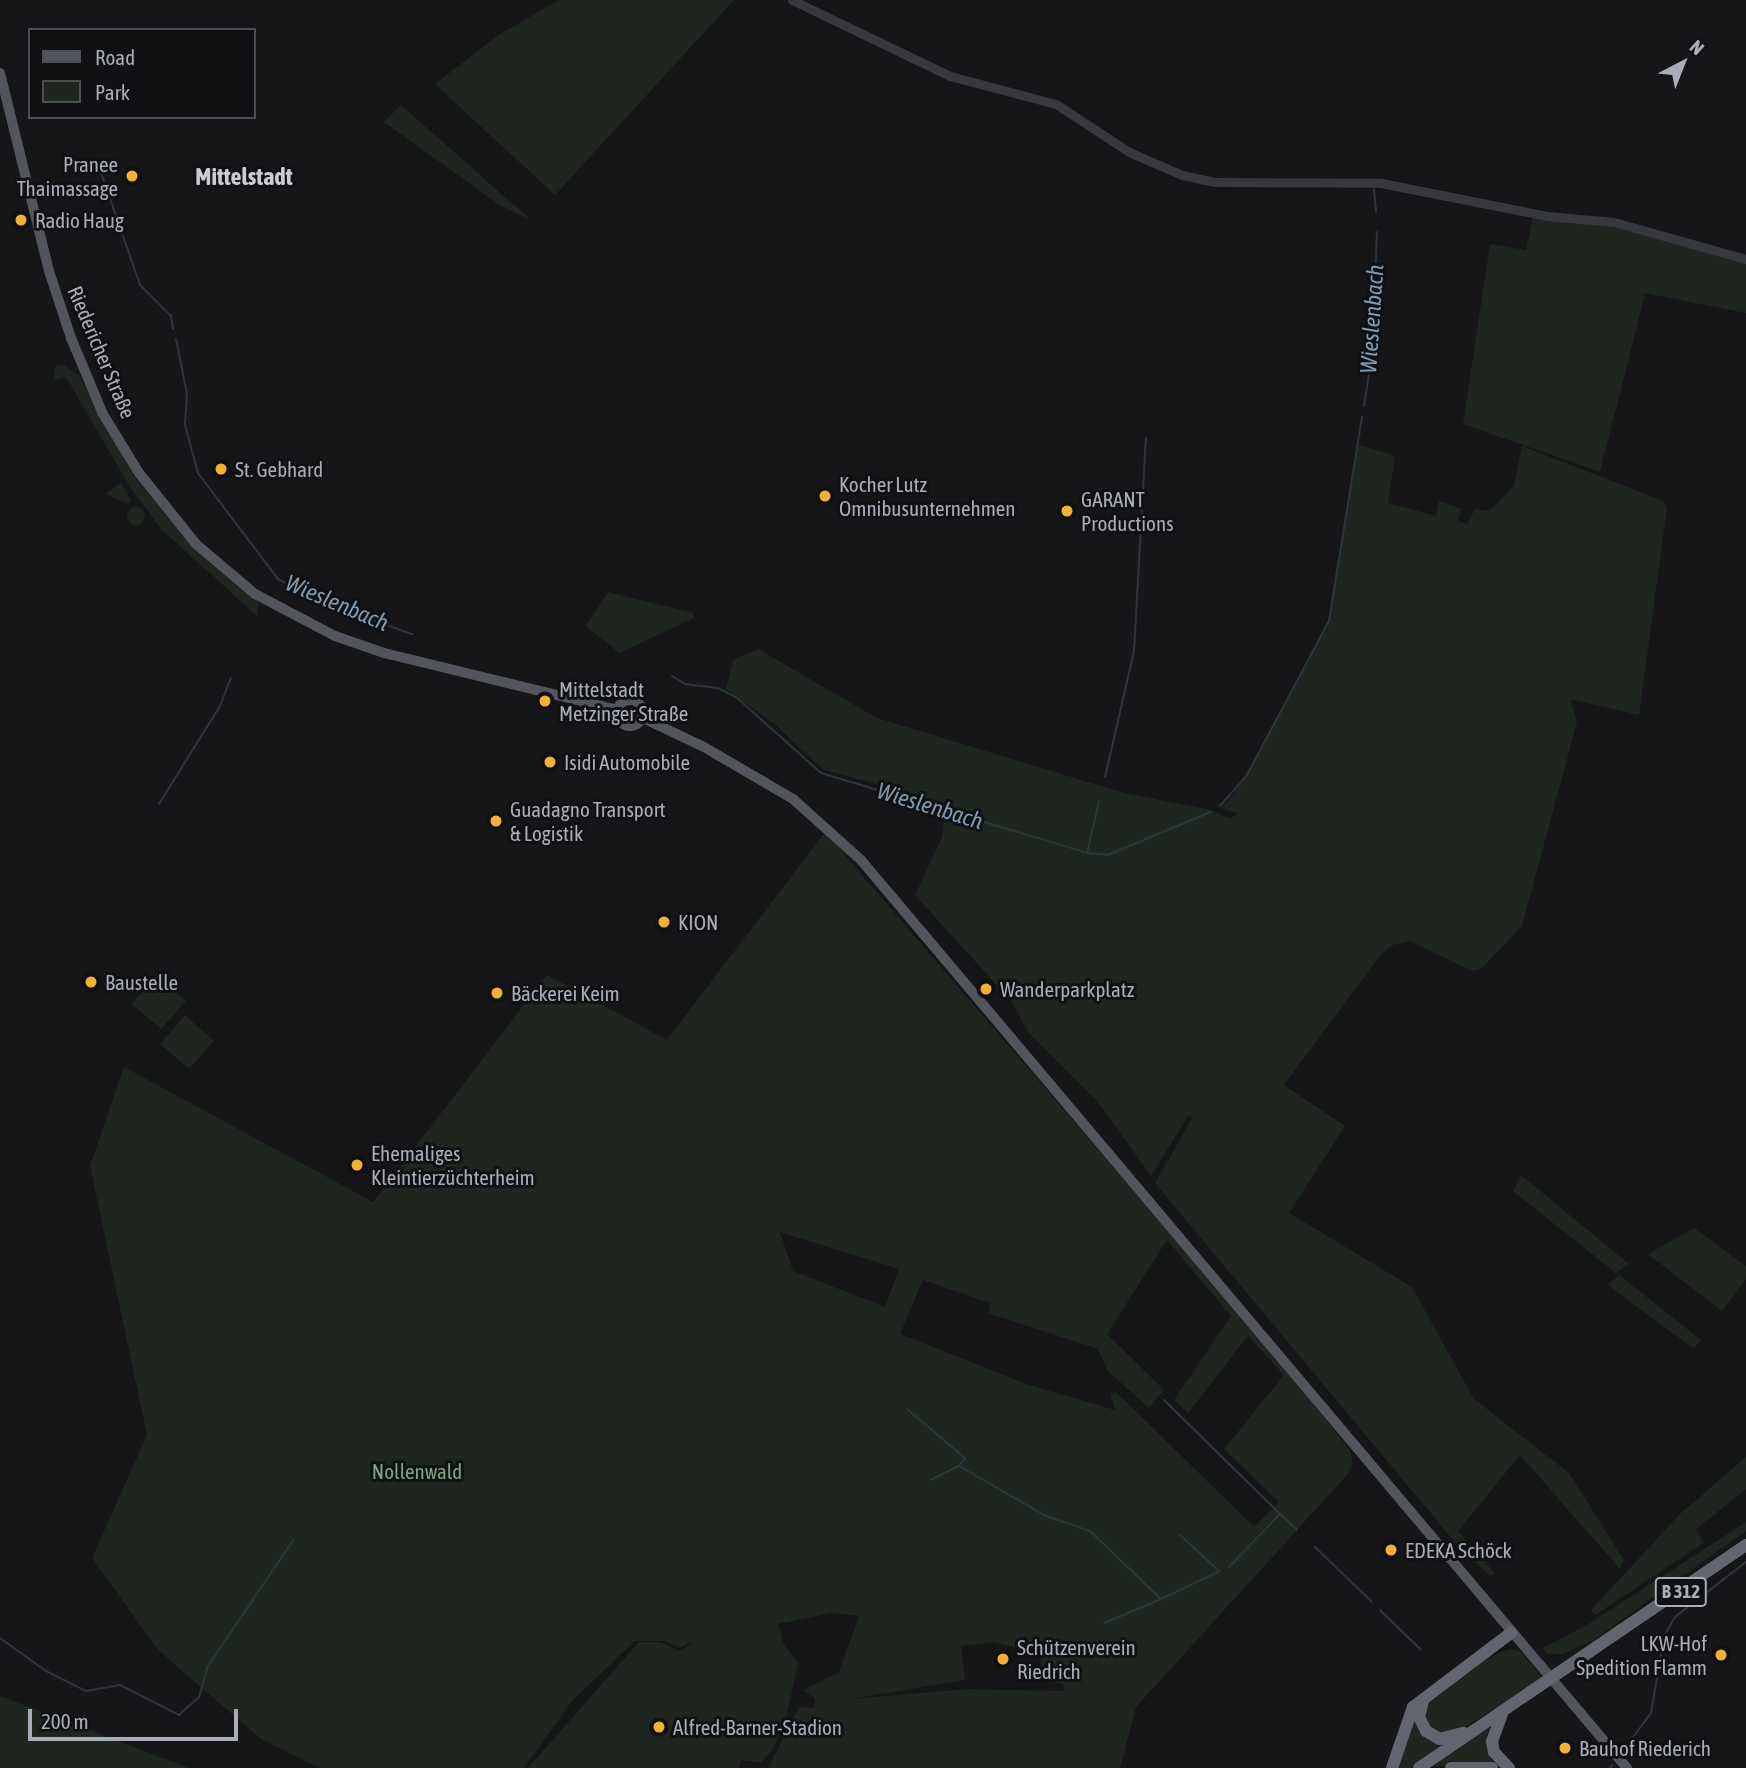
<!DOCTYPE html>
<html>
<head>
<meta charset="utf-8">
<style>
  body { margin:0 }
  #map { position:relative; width:1746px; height:1768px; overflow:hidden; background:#161618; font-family:"Asap Condensed",sans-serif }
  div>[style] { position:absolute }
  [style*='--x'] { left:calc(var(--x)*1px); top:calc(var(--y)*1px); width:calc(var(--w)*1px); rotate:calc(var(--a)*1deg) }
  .green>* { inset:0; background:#1e261f }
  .round { border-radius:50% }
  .stream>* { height:2px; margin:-1px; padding:0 1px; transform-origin:1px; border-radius:1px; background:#2c353c }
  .minor>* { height:9px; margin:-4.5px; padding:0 4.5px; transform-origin:4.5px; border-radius:4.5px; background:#37383d }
  .major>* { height:10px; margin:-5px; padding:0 5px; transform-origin:5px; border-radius:5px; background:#53555c }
  .major>.ring { margin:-5px; padding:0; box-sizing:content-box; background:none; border:10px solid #53555c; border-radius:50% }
  .highway>* { height:12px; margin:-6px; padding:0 6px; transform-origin:6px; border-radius:6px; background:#63666e }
  .dots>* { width:19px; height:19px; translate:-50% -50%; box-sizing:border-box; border:4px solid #111113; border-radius:50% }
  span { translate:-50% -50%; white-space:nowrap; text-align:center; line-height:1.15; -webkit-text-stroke:6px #111113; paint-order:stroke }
  .shield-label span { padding:2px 5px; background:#111113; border:2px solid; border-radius:5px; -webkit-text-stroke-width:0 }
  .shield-label { font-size:19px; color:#a8adb8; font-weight:700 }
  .poi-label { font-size:21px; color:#a8adb8 }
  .right { translate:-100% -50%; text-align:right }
  .left { translate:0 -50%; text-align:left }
  .street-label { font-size:21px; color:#a8adb8 }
  .park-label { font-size:21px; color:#7fa381 }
  .water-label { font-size:23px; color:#7f9bb3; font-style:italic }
  .quarter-label { font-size:24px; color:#c9ccd4; font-weight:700 }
  .legend { position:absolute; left:28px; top:28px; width:228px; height:91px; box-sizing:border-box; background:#111113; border:2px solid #4d4f55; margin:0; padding:9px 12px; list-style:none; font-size:21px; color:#a8adb8 }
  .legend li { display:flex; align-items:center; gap:14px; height:35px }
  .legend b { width:35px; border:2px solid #4d4f55 }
  .north { position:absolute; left:1648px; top:28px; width:70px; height:70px; -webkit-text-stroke:5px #111113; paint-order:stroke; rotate:42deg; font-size:19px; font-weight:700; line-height:28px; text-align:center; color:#a8adb8 }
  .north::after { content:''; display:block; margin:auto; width:24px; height:32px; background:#a8adb8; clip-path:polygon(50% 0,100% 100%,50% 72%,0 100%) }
  .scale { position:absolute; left:28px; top:1709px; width:210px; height:32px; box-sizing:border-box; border:4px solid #a8adb8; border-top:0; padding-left:9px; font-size:21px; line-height:24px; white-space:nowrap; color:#a8adb8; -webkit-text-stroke:5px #111113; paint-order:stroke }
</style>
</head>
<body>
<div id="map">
  <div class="green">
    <i style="clip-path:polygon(559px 0,734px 0,555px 195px,435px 84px,500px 34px)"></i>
    <i style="clip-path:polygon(401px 105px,531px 220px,501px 206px,384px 122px)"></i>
    <i style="clip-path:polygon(1533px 217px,1614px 226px,1746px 262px,1746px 313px,1645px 293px,1600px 472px,1463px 424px,1490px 244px,1526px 250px)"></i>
    <i style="clip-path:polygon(64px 365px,79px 376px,136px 479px,193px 547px,258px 602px,257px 616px,161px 529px,130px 487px,66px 377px,54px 380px,55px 366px)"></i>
    <i style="clip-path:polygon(1357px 444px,1395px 456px,1388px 503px,1436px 516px,1439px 501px,1461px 509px,1458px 520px,1467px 525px,1475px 509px,1490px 511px,1514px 486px,1522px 446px,1663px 501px,1667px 508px,1639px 715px,1570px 699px,1577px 722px,1522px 926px,1481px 969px,1472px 971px,1410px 941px,1393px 945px,1382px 953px,1284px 1085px,1345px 1126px,1289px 1213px,1412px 1287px,1474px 1399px,1569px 1473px,1624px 1560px,1620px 1569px,1520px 1455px,1458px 1531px,1495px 1573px,1490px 1576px,1454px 1541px,1155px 1183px,1193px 1117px,1188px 1116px,1151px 1176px,1098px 1102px,1028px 1032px,1012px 1002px,915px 895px,942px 837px,946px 804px,822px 769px,775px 724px,726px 689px,733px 660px,758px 649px,877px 718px,1124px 793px,1211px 810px,1230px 819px,1237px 813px,1221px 808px,1234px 794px,1287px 701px,1328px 620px)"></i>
    <i style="clip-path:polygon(121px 483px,131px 500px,127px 504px,106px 494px)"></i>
    <i class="round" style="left:127px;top:507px;width:18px;height:18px"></i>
    <i style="clip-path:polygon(608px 592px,693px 613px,694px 618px,619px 653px,586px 626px)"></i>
    <i style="clip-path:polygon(evenodd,825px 832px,1277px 1358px,1350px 1450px,1353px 1463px,1347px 1475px,1136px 1707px,1120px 1768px,768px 1768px,799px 1707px,815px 1708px,815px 1699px,803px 1690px,839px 1672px,859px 1616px,831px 1613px,778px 1624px,783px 1643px,798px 1663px,787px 1714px,773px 1749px,761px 1763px,741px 1760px,739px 1768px,528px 1768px,639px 1642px,660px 1642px,680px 1651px,695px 1641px,680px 1648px,664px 1641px,635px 1641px,572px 1701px,524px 1768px,319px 1768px,261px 1739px,158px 1650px,92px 1558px,147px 1435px,90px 1166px,124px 1067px,373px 1202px,547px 975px,667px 1040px,825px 832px,780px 1232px,899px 1269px,885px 1307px,793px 1271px,780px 1232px,825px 832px,1167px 1240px,1231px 1316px,1174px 1400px,1188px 1413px,1248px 1336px,1284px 1375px,1224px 1449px,1279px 1502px,1254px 1527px,1116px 1392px,1110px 1393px,1115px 1410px,1029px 1385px,900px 1334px,923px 1280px,990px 1303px,988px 1313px,1098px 1349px,1108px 1371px,1149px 1408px,1164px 1390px,1107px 1334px,1167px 1240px,825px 832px,994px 1642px,1033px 1652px,1042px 1659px,1036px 1679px,1063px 1684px,1065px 1691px,967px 1689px,851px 1699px,965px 1680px,961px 1646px,994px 1642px)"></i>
    <i style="clip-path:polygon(157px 975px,186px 1001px,161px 1029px,132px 1004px)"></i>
    <i style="clip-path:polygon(185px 1015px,214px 1041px,189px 1069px,160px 1044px)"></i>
    <i style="clip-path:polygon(1521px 1175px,1629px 1264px,1616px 1273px,1513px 1191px)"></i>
    <i style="clip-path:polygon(1694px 1228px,1746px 1266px,1746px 1279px,1722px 1311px,1648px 1254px)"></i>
    <i style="clip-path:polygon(1619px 1275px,1701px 1340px,1694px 1349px,1608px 1285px)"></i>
    <i style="clip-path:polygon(1746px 1457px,1746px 1489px,1696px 1529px,1704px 1543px,1595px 1615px,1591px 1610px,1680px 1514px)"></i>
    <i style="clip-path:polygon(1746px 1522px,1746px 1531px,1592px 1641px,1563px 1654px,1547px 1654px,1543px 1648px,1587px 1625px)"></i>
    <i style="clip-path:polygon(1509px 1649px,1520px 1651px,1543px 1679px,1460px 1730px,1441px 1735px,1424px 1723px,1424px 1706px,1480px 1662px)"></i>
    <i style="clip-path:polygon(0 1696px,189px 1768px,0 1768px)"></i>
    <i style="clip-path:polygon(1412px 1716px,1443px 1743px,1410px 1768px,1396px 1768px)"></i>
    <i style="clip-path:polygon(1491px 1727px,1499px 1766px,1434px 1766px,1449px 1753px)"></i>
  </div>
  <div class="stream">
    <i style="--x:100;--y:170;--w:122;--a:70.8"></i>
    <i style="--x:140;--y:285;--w:44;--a:45"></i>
    <i style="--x:171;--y:316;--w:13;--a:81"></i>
    <i style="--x:1374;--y:189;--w:23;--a:85"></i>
    <i style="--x:176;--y:339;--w:56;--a:78.7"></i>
    <i style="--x:187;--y:394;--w:31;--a:94"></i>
    <i style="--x:185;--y:425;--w:50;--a:74.8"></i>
    <i style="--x:198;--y:473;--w:133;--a:53"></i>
    <i style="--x:278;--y:579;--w:50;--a:27.6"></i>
    <i style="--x:322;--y:602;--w:96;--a:19.6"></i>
    <i style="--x:1364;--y:406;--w:51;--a:-80.9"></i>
    <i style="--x:1372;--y:356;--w:124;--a:-87.7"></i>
    <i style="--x:672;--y:676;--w:15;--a:32"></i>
    <i style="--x:685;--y:684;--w:33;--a:7"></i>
    <i style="--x:718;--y:688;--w:20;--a:27"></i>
    <i style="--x:736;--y:697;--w:114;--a:41.8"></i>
    <i style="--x:821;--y:773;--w:278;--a:16.7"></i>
    <i style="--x:1087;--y:853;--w:21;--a:5"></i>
    <i style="--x:1108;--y:855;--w:112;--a:-22.7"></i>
    <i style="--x:1105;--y:777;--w:129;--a:-77"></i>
    <i style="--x:1134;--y:651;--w:213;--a:-86.8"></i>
    <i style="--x:159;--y:804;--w:115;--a:-58.1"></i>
    <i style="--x:220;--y:706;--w:30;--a:-69"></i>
    <i style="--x:1220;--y:806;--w:41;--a:-48.9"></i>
    <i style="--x:1247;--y:775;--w:174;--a:-62"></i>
    <i style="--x:1329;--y:621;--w:207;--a:-80.8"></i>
    <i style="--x:1087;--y:853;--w:53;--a:-77"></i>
    <i style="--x:1164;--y:1400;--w:163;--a:44.5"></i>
    <i style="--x:907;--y:1409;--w:76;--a:40.2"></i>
    <i style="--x:965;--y:1458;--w:10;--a:127"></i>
    <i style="--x:931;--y:1480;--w:31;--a:-27"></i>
    <i style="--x:959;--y:1466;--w:100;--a:29.9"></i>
    <i style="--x:1046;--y:1516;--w:46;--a:18.8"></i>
    <i style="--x:1090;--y:1531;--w:98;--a:43.8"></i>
    <i style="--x:1161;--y:1599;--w:65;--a:-25.4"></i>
    <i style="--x:1179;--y:1534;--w:54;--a:42.8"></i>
    <i style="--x:1315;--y:1547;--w:79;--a:44"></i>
    <i style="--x:1229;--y:1567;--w:74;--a:-46.1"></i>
    <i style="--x:1280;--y:1514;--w:23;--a:43"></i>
    <i style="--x:1380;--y:1610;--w:57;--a:44.3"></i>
    <i style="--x:1104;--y:1623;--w:62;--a:-22.8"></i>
    <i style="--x:0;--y:1638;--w:57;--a:35.7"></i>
    <i style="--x:46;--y:1671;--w:45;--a:26.6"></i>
    <i style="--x:86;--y:1691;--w:35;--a:-10"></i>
    <i style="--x:120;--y:1685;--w:66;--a:27"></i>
    <i style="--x:179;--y:1715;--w:27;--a:-42"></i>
    <i style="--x:199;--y:1697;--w:32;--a:-74"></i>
    <i style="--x:208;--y:1666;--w:153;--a:-55.9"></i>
    <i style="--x:1625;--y:1748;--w:44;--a:-53.4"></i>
    <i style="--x:1651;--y:1713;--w:78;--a:-80.4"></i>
    <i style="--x:1664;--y:1636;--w:22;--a:-60"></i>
    <i style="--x:1675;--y:1617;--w:90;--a:-37.8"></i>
    <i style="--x:1610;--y:1768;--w:4;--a:-56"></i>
  </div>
  <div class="minor">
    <i style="--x:792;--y:0;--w:175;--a:25.7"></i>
    <i style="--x:950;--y:76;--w:110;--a:14.8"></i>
    <i style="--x:1056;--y:104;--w:87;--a:33.3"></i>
    <i style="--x:1129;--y:152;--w:58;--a:23.5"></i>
    <i style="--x:1182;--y:175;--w:35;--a:12"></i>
    <i style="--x:1216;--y:182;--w:165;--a:0.3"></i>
    <i style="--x:1381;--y:183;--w:169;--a:11.2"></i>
    <i style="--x:1547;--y:216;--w:67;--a:5.1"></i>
    <i style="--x:1614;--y:222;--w:137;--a:15.7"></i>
  </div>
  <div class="major">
    <i style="--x:0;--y:73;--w:204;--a:76.1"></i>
    <i style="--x:49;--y:271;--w:71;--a:71.8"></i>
    <i style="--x:71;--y:338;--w:82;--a:67.2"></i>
    <i style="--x:103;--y:414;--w:69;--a:58.6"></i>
    <i style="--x:139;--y:473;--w:91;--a:51.2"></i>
    <i style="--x:196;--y:544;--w:77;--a:40.3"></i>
    <i style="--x:255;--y:594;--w:90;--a:27.7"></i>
    <i style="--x:335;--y:636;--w:52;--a:19.1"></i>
    <i style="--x:384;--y:653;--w:240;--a:13.7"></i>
    <i class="ring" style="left:617px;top:700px;width:16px;height:16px"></i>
    <i style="--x:643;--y:718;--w:68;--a:25.4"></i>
    <i style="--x:704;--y:747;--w:103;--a:30.3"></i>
    <i style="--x:793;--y:799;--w:91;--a:41.9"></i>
    <i style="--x:861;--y:860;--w:1188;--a:49.85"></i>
  </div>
  <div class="highway">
    <i style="--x:1423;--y:1701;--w:16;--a:104"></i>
    <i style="--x:1419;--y:1717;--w:16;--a:63"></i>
    <i style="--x:1426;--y:1731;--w:16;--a:30"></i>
    <i style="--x:1440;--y:1739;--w:24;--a:-15"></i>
    <i style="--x:1502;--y:1714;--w:29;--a:110"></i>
    <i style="--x:1492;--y:1741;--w:11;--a:80"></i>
    <i style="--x:1494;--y:1752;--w:22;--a:47"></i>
    <i style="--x:1392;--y:1768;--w:65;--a:-71"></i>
    <i style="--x:1413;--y:1707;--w:123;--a:-37.1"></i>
    <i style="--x:1419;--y:1768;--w:396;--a:-34.3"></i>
    <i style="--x:1451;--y:1768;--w:41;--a:0"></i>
  </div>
  <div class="dots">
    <i style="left:132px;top:176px;background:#f2b134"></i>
    <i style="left:21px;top:220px;background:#f2b134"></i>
    <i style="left:221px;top:469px;background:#f2b134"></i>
    <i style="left:825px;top:496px;background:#f2b134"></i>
    <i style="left:1067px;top:511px;background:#f2b134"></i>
    <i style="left:545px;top:701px;background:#f2b134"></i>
    <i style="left:550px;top:762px;background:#f2b134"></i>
    <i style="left:496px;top:821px;background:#f2b134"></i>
    <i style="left:664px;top:922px;background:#f2b134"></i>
    <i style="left:91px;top:982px;background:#f2b134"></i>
    <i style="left:986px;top:989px;background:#f2b134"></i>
    <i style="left:497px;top:993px;background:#f2b134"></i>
    <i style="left:357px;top:1165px;background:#f2b134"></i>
    <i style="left:1391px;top:1550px;background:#f2b134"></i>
    <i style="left:1721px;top:1655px;background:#f2b134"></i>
    <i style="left:1003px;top:1659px;background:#f2b134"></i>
    <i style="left:659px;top:1727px;background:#f2b134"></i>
    <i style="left:1565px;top:1748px;background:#f2b134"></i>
  </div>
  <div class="shield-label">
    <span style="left:1681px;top:1592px">B 312</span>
  </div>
  <div class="poi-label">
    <span class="right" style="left:118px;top:176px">Pranee<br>Thaimassage</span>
    <span class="left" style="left:35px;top:220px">Radio Haug</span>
    <span class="left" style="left:235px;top:469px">St. Gebhard</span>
    <span class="left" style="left:839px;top:496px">Kocher Lutz<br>Omnibusunternehmen</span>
    <span class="left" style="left:1081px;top:511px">GARANT<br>Productions</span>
    <span class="left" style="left:559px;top:701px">Mittelstadt<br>Metzinger Straße</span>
    <span class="left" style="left:564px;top:762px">Isidi Automobile</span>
    <span class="left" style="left:510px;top:821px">Guadagno Transport<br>&amp; Logistik</span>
    <span class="left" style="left:678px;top:922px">KION</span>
    <span class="left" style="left:105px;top:982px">Baustelle</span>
    <span class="left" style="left:1000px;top:989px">Wanderparkplatz</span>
    <span class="left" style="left:511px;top:993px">Bäckerei Keim</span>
    <span class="left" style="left:371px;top:1165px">Ehemaliges<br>Kleintierzüchterheim</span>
    <span class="left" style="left:1405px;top:1550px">EDEKA Schöck</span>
    <span class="right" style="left:1707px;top:1655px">LKW-Hof<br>Spedition Flamm</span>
    <span class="left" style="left:1017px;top:1659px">Schützenverein<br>Riedrich</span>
    <span class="left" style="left:673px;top:1727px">Alfred-Barner-Stadion</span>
    <span class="left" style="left:1579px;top:1748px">Bauhof Riederich</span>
  </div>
  <div class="street-label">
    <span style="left:102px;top:352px;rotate:67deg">Riedericher Straße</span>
  </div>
  <div class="park-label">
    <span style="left:417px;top:1471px">Nollenwald</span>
  </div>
  <div class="water-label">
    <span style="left:1372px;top:319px;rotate:-86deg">Wieslenbach</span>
    <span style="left:337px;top:603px;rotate:23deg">Wieslenbach</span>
    <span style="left:930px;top:806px;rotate:17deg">Wieslenbach</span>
  </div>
  <div class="quarter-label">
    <span style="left:244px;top:177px">Mittelstadt</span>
  </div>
  <ul class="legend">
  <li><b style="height:9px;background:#53555c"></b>Road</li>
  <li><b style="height:19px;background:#1e261f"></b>Park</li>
  </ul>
  <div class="north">N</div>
  <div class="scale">200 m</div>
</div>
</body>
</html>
